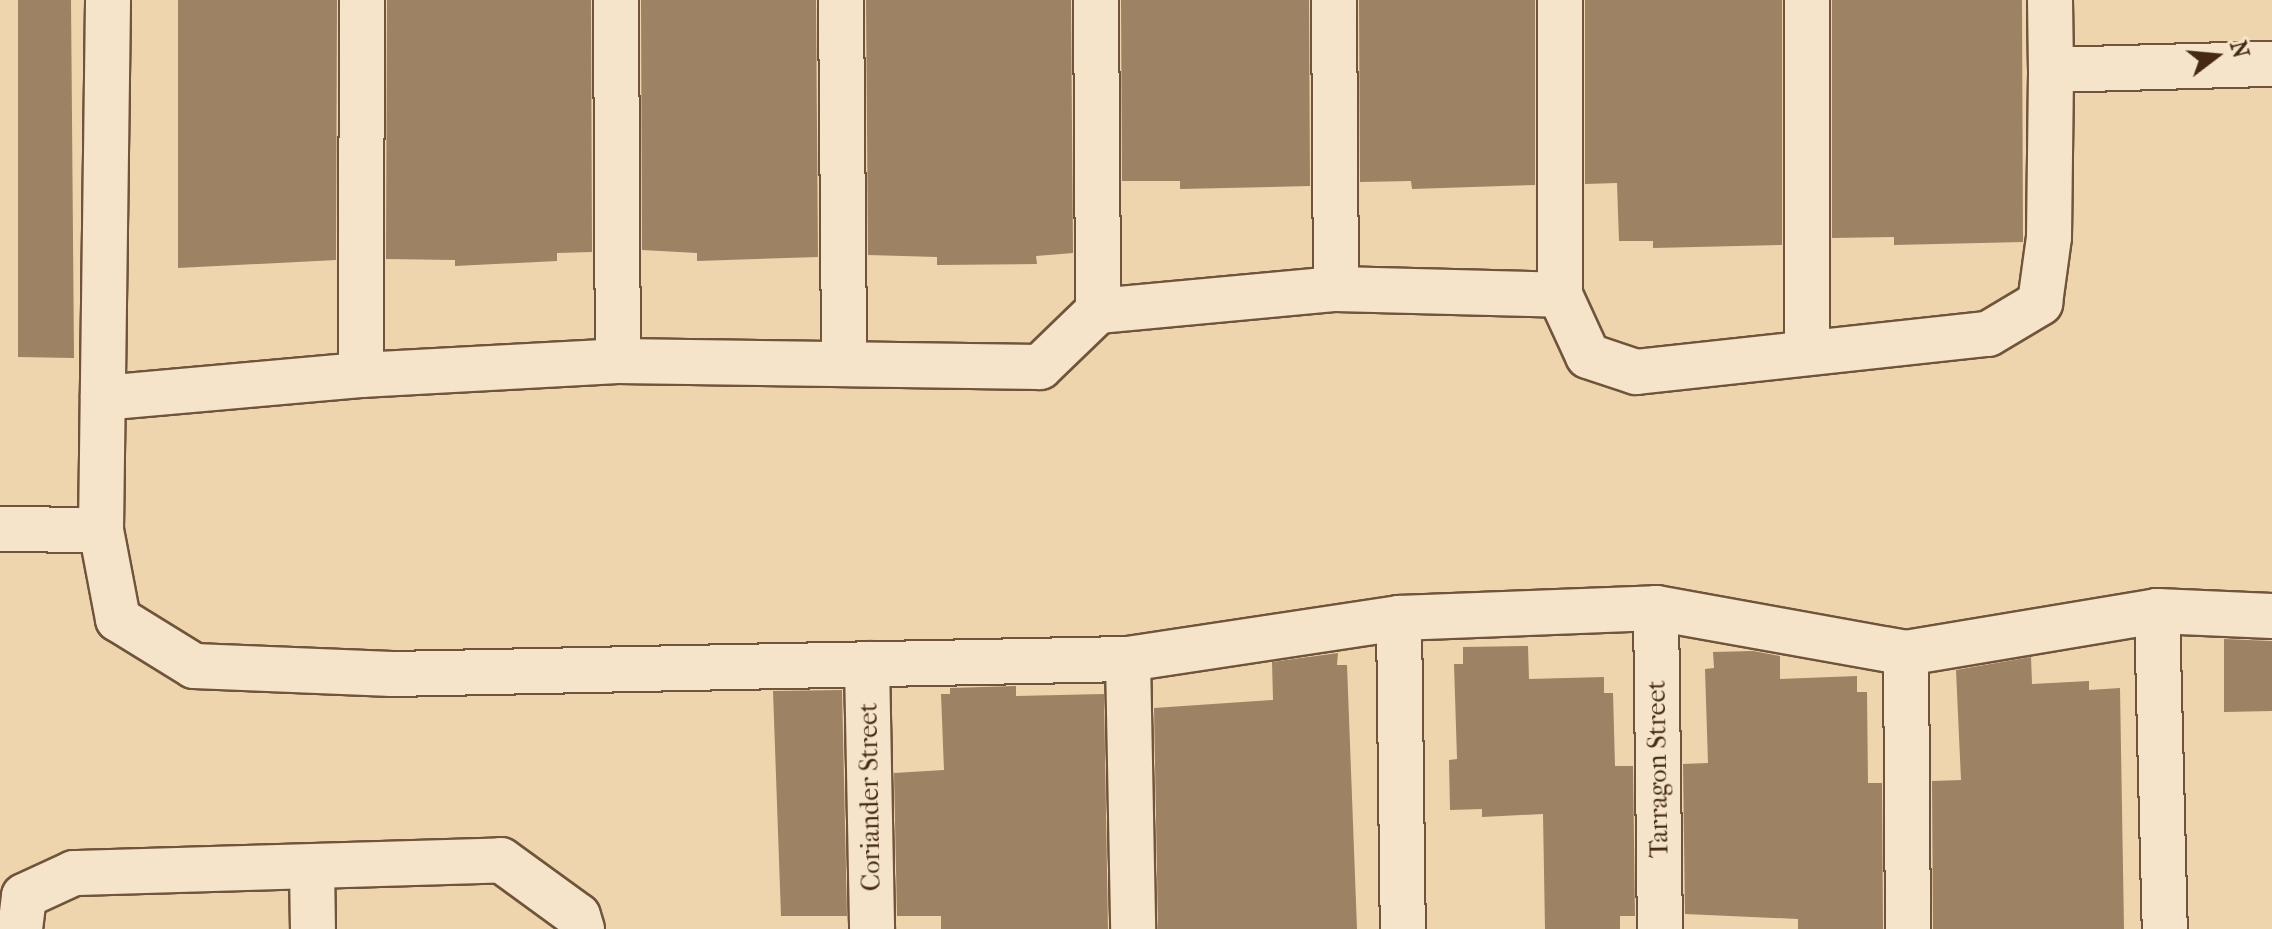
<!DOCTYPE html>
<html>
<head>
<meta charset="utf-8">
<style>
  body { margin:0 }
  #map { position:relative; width:2272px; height:929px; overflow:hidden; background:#efd5ad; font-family:"IM FELL French Canon",serif }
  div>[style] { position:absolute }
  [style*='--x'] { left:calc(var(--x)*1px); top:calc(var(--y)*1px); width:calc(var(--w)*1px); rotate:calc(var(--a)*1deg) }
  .building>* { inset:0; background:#9d8264 }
  .roads { filter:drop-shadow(2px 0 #70543b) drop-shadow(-2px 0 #70543b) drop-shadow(0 2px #70543b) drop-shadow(0 -2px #70543b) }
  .minor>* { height:44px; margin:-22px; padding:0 22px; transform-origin:22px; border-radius:22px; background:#f5e4ca }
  span { translate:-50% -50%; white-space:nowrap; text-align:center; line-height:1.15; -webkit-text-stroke:7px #f5e4ca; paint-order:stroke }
  .street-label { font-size:26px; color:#452915 }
  .north { position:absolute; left:2176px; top:16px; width:80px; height:80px; -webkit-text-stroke:6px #f5e4ca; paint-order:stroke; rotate:74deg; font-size:22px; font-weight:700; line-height:32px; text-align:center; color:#452915 }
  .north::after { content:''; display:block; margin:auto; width:28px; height:36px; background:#452915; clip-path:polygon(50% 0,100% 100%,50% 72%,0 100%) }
</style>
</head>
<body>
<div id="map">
  <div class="building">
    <i style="clip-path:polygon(18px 0,71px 0,74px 358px,18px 357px)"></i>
    <i style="clip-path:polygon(178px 0,337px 0,336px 260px,178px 268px)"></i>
    <i style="clip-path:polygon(387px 0,591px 0,592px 252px,557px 253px,557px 261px,455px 266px,455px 260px,386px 259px)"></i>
    <i style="clip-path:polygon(641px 0,816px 0,818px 257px,697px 261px,697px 253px,642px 250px)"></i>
    <i style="clip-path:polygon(866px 0,1071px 0,1073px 253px,1036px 256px,1037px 264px,937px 265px,937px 257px,868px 255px)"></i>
    <i style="clip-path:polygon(1121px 0,1309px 0,1310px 186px,1180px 189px,1180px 181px,1122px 181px)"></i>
    <i style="clip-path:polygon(1359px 0,1535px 0,1535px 185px,1412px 189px,1411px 181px,1360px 182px)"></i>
    <i style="clip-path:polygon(1585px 0,1782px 0,1782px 245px,1653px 248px,1653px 241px,1619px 241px,1617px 183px,1585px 184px)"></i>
    <i style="clip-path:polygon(1832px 0,2022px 0,2023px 242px,1894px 245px,1894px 237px,1832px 238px)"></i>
    <i style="clip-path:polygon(2224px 639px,2272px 641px,2272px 711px,2224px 712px)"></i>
    <i style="clip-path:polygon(1528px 646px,1529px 679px,1604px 677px,1604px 693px,1613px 693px,1615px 766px,1633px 766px,1635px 916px,1620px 916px,1620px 929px,1545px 929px,1543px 814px,1482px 817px,1482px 809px,1450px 810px,1449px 760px,1457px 759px,1454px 664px,1463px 664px,1463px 647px)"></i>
    <i style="clip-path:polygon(1753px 651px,1780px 656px,1780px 679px,1857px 676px,1857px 692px,1867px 692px,1868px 783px,1882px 783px,1883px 929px,1798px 929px,1798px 919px,1685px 914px,1683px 764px,1708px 763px,1705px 669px,1714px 668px,1713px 652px)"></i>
    <i style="clip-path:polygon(1338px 653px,1337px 665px,1347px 665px,1357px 929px,1158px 929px,1154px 708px,1273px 700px,1272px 662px)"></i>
    <i style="clip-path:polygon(2031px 657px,2032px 684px,2089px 681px,2089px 690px,2120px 688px,2124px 929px,1933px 929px,1932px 781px,1961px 780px,1956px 670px)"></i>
    <i style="clip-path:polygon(1016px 686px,1016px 696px,1104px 694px,1108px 929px,941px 929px,941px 916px,897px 916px,894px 773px,944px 770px,941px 694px,950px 694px,950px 688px)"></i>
    <i style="clip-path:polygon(842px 690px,847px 916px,781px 916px,773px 691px)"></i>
  </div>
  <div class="roads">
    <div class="minor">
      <i style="--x:362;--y:0;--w:375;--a:90.2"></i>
      <i style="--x:361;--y:375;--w:257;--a:-3.1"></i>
      <i style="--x:618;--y:361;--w:422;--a:0.8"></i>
      <i style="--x:1040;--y:367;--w:81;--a:-44"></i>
      <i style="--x:1098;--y:311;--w:239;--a:-5.3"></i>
      <i style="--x:1336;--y:289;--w:224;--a:1.5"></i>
      <i style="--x:1560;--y:295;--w:67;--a:65.3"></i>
      <i style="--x:1588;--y:356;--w:51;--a:18.4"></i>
      <i style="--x:1636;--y:372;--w:354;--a:-6.2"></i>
      <i style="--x:1988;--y:334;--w:61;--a:-30.8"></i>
      <i style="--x:2040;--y:303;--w:67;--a:-82.2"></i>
      <i style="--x:2049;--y:237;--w:167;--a:-89.3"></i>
      <i style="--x:616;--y:0;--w:361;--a:89.7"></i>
      <i style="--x:841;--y:0;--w:364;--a:89.5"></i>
      <i style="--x:1096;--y:0;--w:311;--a:89.6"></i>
      <i style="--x:1334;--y:0;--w:289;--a:89.6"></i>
      <i style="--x:1560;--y:0;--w:295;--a:90"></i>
      <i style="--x:1807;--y:0;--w:350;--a:90"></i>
      <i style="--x:2050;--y:0;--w:70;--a:89.2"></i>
      <i style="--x:2051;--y:70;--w:221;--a:-1.6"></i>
      <i style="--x:103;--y:398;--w:259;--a:-5.1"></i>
      <i style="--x:0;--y:529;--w:101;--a:0.6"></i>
      <i style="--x:101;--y:530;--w:530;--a:-89.24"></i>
      <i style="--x:101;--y:530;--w:91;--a:79.2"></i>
      <i style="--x:118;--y:619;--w:89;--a:31.7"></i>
      <i style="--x:194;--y:666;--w:198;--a:2.3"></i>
      <i style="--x:392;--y:674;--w:736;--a:-1.17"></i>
      <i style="--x:1128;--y:659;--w:274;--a:-8.6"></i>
      <i style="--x:1399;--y:618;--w:257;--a:-2.2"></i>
      <i style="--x:1656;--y:608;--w:254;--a:10.2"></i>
      <i style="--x:1906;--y:653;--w:254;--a:-9.5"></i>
      <i style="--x:2157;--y:611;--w:115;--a:2.5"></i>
      <i style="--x:1656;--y:608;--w:321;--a:89.3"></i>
      <i style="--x:2157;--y:611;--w:318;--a:88.6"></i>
      <i style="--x:1399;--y:618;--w:311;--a:89.3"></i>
      <i style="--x:1906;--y:653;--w:276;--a:89.6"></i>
      <i style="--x:1128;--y:659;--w:270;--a:88.9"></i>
      <i style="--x:867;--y:664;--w:265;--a:88.9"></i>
      <i style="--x:312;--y:867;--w:62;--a:89.1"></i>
      <i style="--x:20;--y:929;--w:33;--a:-83"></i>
      <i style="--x:24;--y:896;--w:55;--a:-24.7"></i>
      <i style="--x:74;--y:873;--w:427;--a:-1.7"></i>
      <i style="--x:501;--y:860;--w:95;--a:36"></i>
      <i style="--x:578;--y:916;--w:14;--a:73"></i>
    </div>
  </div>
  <div class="street-label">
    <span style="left:1658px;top:769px;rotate:-91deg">Tarragon Street</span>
    <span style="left:870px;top:797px;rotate:-91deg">Coriander Street</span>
  </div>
  <div class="north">N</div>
</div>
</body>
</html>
